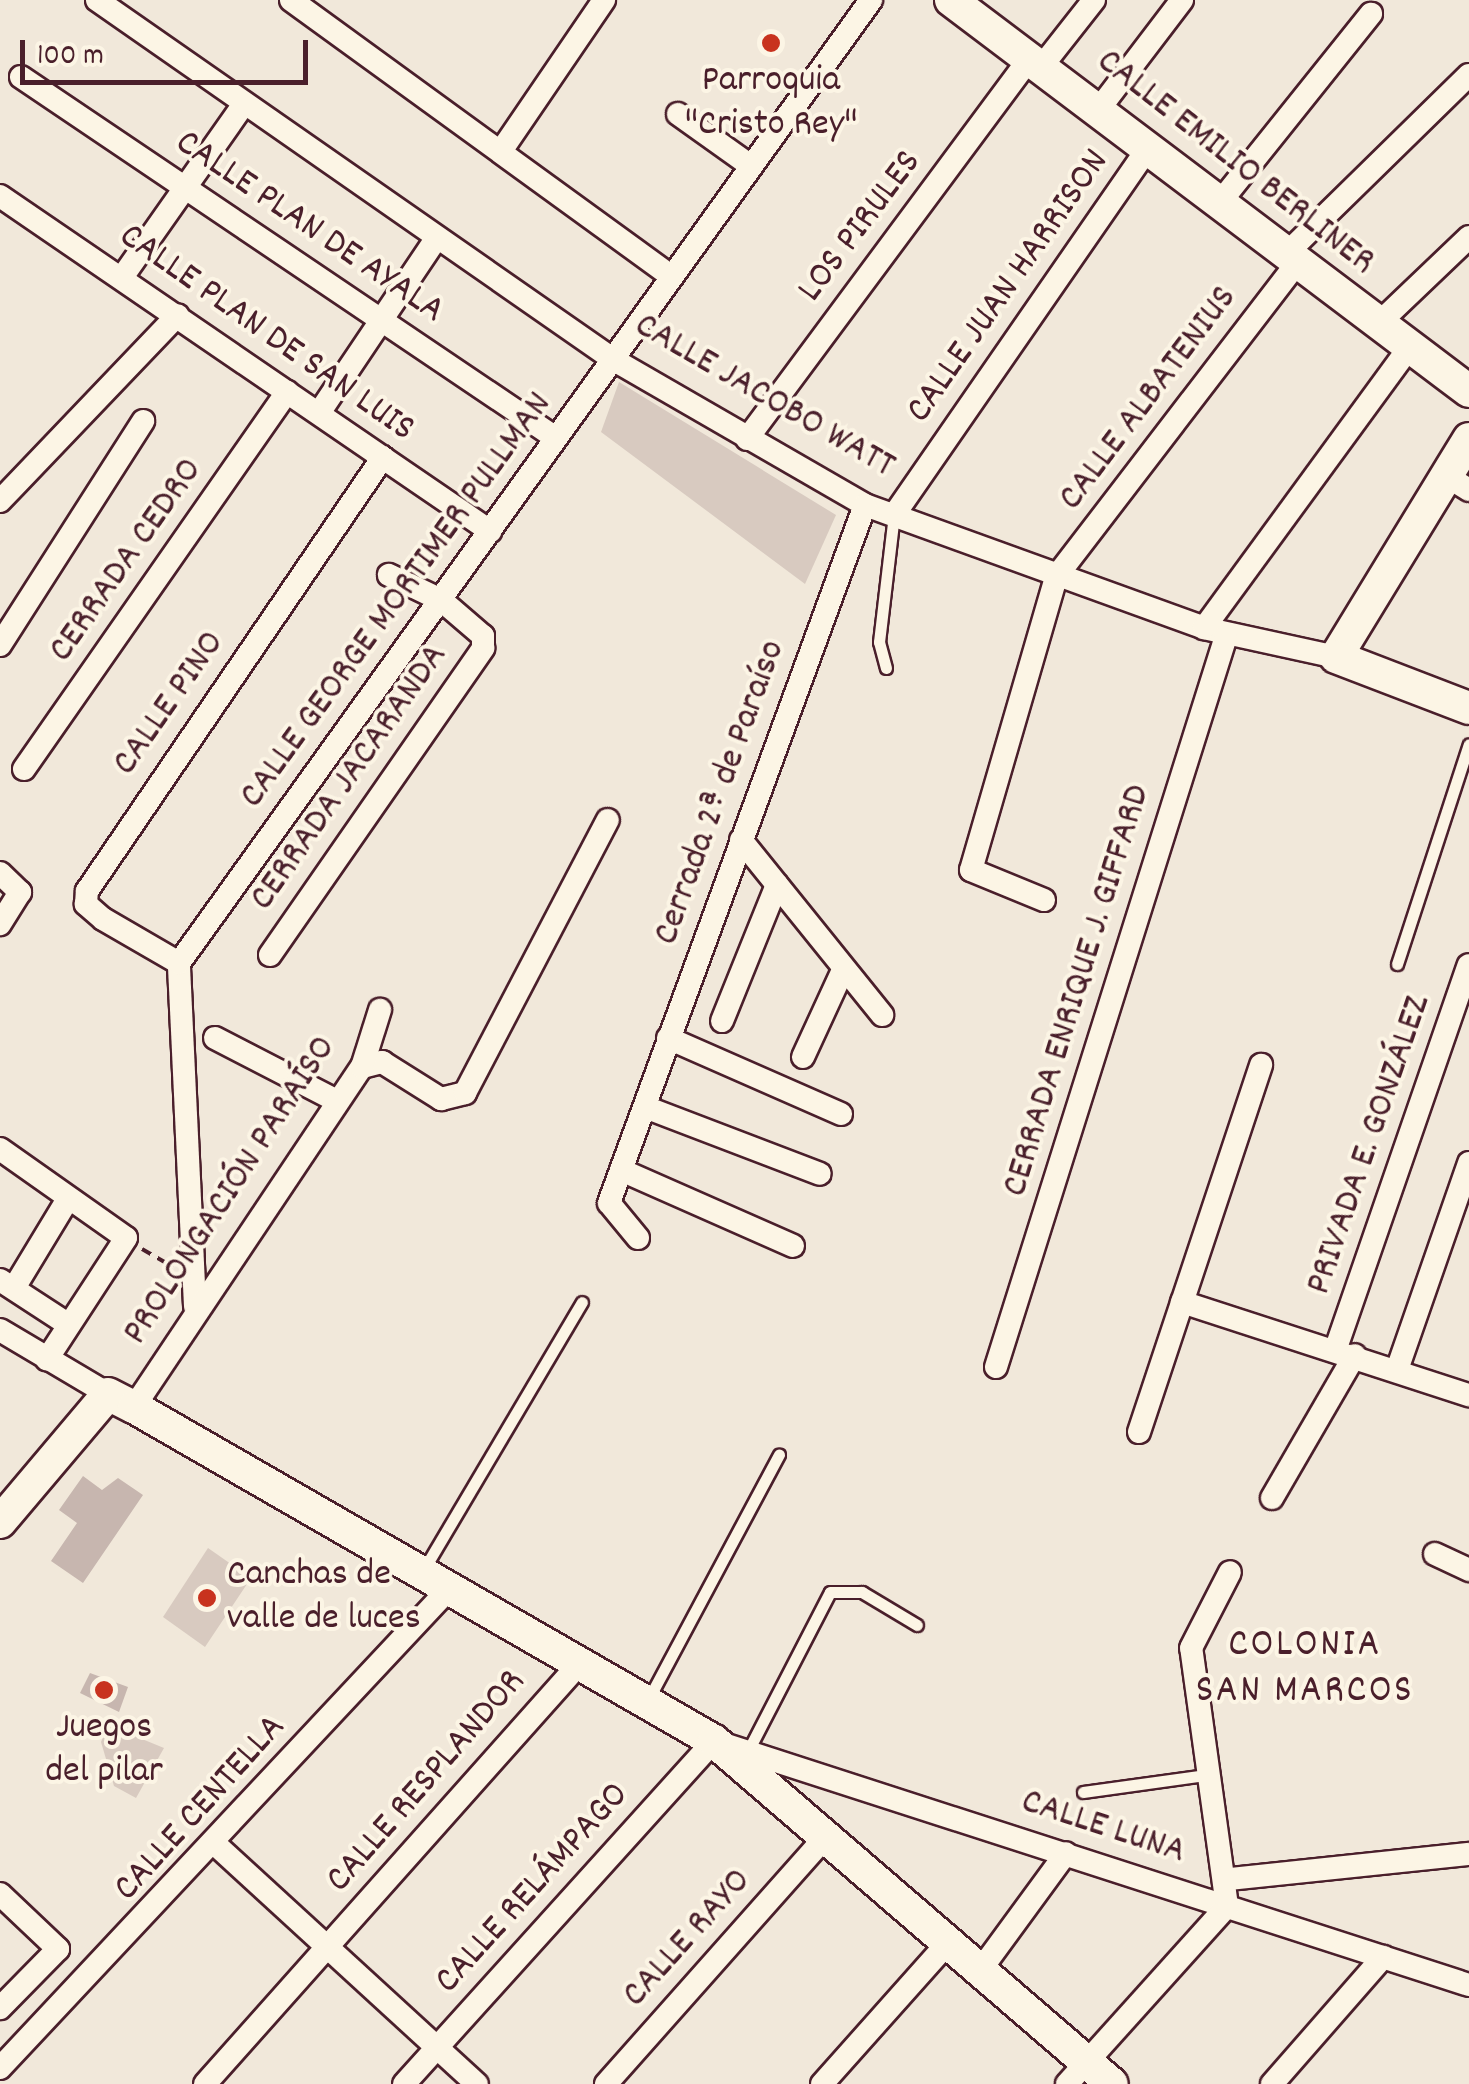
<!DOCTYPE html>
<html>
<head>
<meta charset="utf-8">
<style>
  body { margin:0 }
  #map { position:relative; width:1469px; height:2084px; overflow:hidden; background:#f1e8da; font-family:Dekko,sans-serif }
  div>[style] { position:absolute }
  [style*='--x'] { left:calc(var(--x)*1px); top:calc(var(--y)*1px); width:calc(var(--w)*1px); rotate:calc(var(--a)*1deg) }
  .green>* { inset:0; background:#d8cac0 }
  .building>* { inset:0; background:#c7b6af }
  .path>* { height:4px; margin-top:-2px; transform-origin:0; background:repeating-linear-gradient(90deg,#4a1f2b 0 10px,transparent 0 18px) }
  .roads { filter:drop-shadow(2px 0 #4a1f2b) drop-shadow(-2px 0 #4a1f2b) drop-shadow(0 2px #4a1f2b) drop-shadow(0 -2px #4a1f2b) }
  .lane>* { height:11px; margin:-5.5px; padding:0 5.5px; transform-origin:5.5px; border-radius:5.5px; background:#fcf5e5 }
  .street>* { height:22px; margin:-11px; padding:0 11px; transform-origin:11px; border-radius:11px; background:#fcf5e5 }
  .secondary>* { height:32px; margin:-16px; padding:0 16px; transform-origin:16px; border-radius:16px; background:#fcf5e5 }
  .dots>* { width:28px; height:28px; translate:-50% -50%; box-sizing:border-box; border:5px solid #fcf5e5; border-radius:50% }
  span { translate:-50% -50%; white-space:nowrap; text-align:center; line-height:1.15; -webkit-text-stroke:8px #fcf5e5; paint-order:stroke }
  .poi-label { font-size:38px; color:#4a1f2b }
  .left { translate:0 -50%; text-align:left }
  .street-label { font-size:38px; color:#4a1f2b }
  .neighbourhood-label { font-size:40px; color:#4a1f2b; letter-spacing:2.5px }
  .scale { position:absolute; left:20px; top:40px; width:288px; height:45px; box-sizing:border-box; border:5px solid #4a1f2b; border-top:0; padding-left:12px; font-size:30px; line-height:35px; white-space:nowrap; color:#4a1f2b; -webkit-text-stroke:8px #fcf5e5; paint-order:stroke }
</style>
</head>
<body>
<div id="map">
  <div class="green">
    <i style="clip-path:polygon(619px 382px,836px 515px,805px 584px,601px 432px)"></i>
    <i style="clip-path:polygon(208px 1548px,251px 1578px,205px 1647px,163px 1617px)"></i>
    <i style="clip-path:polygon(108px 1725px,164px 1748px,136px 1798px,114px 1786px,101px 1742px)"></i>
  </div>
  <div class="building">
    <i style="clip-path:polygon(83px 1476px,102px 1490px,118px 1478px,143px 1495px,83px 1583px,51px 1561px,77px 1523px,59px 1510px)"></i>
    <i style="clip-path:polygon(90px 1673px,128px 1687px,119px 1712px,80px 1693px)"></i>
  </div>
  <div class="path">
    <i style="--x:142;--y:1249;--w:36;--a:30"></i>
  </div>
  <div class="roads">
    <div class="lane">
      <i style="--x:886;--y:668;--w:27;--a:-105"></i>
      <i style="--x:879;--y:642;--w:128;--a:-83.3"></i>
      <i style="--x:1397;--y:964;--w:231;--a:-71.9"></i>
      <i style="--x:424;--y:1569;--w:310;--a:-59.4"></i>
      <i style="--x:649;--y:1698;--w:276;--a:-61.9"></i>
      <i style="--x:750;--y:1747;--w:174;--a:-62.7"></i>
      <i style="--x:830;--y:1592;--w:32;--a:0"></i>
      <i style="--x:862;--y:1592;--w:64;--a:31"></i>
      <i style="--x:1083;--y:1792;--w:130;--a:-7.9"></i>
    </div>
    <div class="street">
      <i style="--x:97;--y:0;--w:630;--a:34.85"></i>
      <i style="--x:614;--y:360;--w:290;--a:30"></i>
      <i style="--x:865;--y:505;--w:361;--a:19.9"></i>
      <i style="--x:1204;--y:628;--w:135;--a:12.4"></i>
      <i style="--x:291;--y:0;--w:468;--a:36"></i>
      <i style="--x:1042;--y:66;--w:84;--a:-51.8"></i>
      <i style="--x:21;--y:77;--w:645;--a:34.01"></i>
      <i style="--x:1099;--y:109;--w:137;--a:-52.7"></i>
      <i style="--x:678;--y:114;--w:90;--a:35.5"></i>
      <i style="--x:501;--y:151;--w:183;--a:-55.7"></i>
      <i style="--x:0;--y:196;--w:594;--a:34.36"></i>
      <i style="--x:1221;--y:201;--w:240;--a:-51.3"></i>
      <i style="--x:1286;--y:254;--w:256;--a:-44.4"></i>
      <i style="--x:123;--y:276;--w:209;--a:-54.9"></i>
      <i style="--x:1378;--y:324;--w:126;--a:-43.7"></i>
      <i style="--x:319;--y:413;--w:210;--a:-56.1"></i>
      <i style="--x:747;--y:439;--w:475;--a:-53.4"></i>
      <i style="--x:1445;--y:475;--w:28;--a:32"></i>
      <i style="--x:0;--y:501;--w:257;--a:-46.3"></i>
      <i style="--x:894;--y:515;--w:446;--a:-55.3"></i>
      <i style="--x:1204;--y:628;--w:347;--a:-53.8"></i>
      <i style="--x:0;--y:645;--w:266;--a:-57.4"></i>
      <i style="--x:24;--y:769;--w:460;--a:-55.1"></i>
      <i style="--x:741;--y:840;--w:225;--a:51.1"></i>
      <i style="--x:0;--y:873;--w:28;--a:44"></i>
      <i style="--x:20;--y:892;--w:38;--a:122"></i>
      <i style="--x:1044;--y:900;--w:79;--a:-157.7"></i>
      <i style="--x:971;--y:870;--w:305;--a:-73.8"></i>
      <i style="--x:1056;--y:577;--w:396;--a:-52.5"></i>
      <i style="--x:270;--y:955;--w:374;--a:-55.2"></i>
      <i style="--x:483;--y:648;--w:12;--a:-90"></i>
      <i style="--x:483;--y:636;--w:55;--a:-139.4"></i>
      <i style="--x:441;--y:600;--w:58;--a:-154.3"></i>
      <i style="--x:179;--y:963;--w:88;--a:-149.9"></i>
      <i style="--x:103;--y:919;--w:23;--a:-139"></i>
      <i style="--x:86;--y:904;--w:13;--a:-86"></i>
      <i style="--x:87;--y:891;--w:525;--a:-55.7"></i>
      <i style="--x:722;--y:1021;--w:147;--a:-68"></i>
      <i style="--x:215;--y:1038;--w:133;--a:27.3"></i>
      <i style="--x:668;--y:1038;--w:189;--a:23.7"></i>
      <i style="--x:803;--y:1057;--w:96;--a:-65.3"></i>
      <i style="--x:362;--y:1067;--w:21;--a:-14"></i>
      <i style="--x:382;--y:1062;--w:70;--a:32.1"></i>
      <i style="--x:441;--y:1099;--w:25;--a:-14"></i>
      <i style="--x:465;--y:1093;--w:308;--a:-62.4"></i>
      <i style="--x:645;--y:1107;--w:187;--a:20.9"></i>
      <i style="--x:0;--y:1149;--w:154;--a:35.2"></i>
      <i style="--x:126;--y:1238;--w:145;--a:123.1"></i>
      <i style="--x:621;--y:1170;--w:188;--a:23.8"></i>
      <i style="--x:638;--y:1238;--w:45;--a:-129.6"></i>
      <i style="--x:609;--y:1203;--w:743;--a:-69.86"></i>
      <i style="--x:0;--y:1280;--w:82;--a:33.1"></i>
      <i style="--x:14;--y:1288;--w:104;--a:-58.8"></i>
      <i style="--x:1182;--y:1302;--w:302;--a:18"></i>
      <i style="--x:195;--y:1306;--w:343;--a:-92.7"></i>
      <i style="--x:179;--y:963;--w:1186;--a:-54.3"></i>
      <i style="--x:0;--y:1330;--w:126;--a:30.7"></i>
      <i style="--x:1336;--y:1348;--w:405;--a:-70.9"></i>
      <i style="--x:996;--y:1367;--w:766;--a:-72.53"></i>
      <i style="--x:1398;--y:1367;--w:216;--a:-70.8"></i>
      <i style="--x:134;--y:1407;--w:409;--a:-56.2"></i>
      <i style="--x:362;--y:1067;--w:60;--a:-72.5"></i>
      <i style="--x:1139;--y:1432;--w:387;--a:-71.6"></i>
      <i style="--x:1272;--y:1498;--w:165;--a:-59.9"></i>
      <i style="--x:1435;--y:1554;--w:38;--a:25"></i>
      <i style="--x:215;--y:1844;--w:355;--a:42.5"></i>
      <i style="--x:1230;--y:1879;--w:240;--a:-6"></i>
      <i style="--x:0;--y:1894;--w:80;--a:43.5"></i>
      <i style="--x:58;--y:1949;--w:83;--a:134.5"></i>
      <i style="--x:979;--y:1972;--w:147;--a:-53.8"></i>
      <i style="--x:0;--y:2068;--w:654;--a:-46.86"></i>
      <i style="--x:205;--y:2084;--w:564;--a:-48.31"></i>
      <i style="--x:404;--y:2084;--w:462;--a:-47.9"></i>
      <i style="--x:714;--y:1741;--w:793;--a:17.91"></i>
      <i style="--x:606;--y:2084;--w:327;--a:-48.4"></i>
      <i style="--x:822;--y:2084;--w:186;--a:-48.3"></i>
      <i style="--x:1067;--y:2084;--w:239;--a:-48"></i>
      <i style="--x:1227;--y:1906;--w:260;--a:-97.9"></i>
      <i style="--x:1191;--y:1648;--w:85;--a:-62.8"></i>
      <i style="--x:1272;--y:2084;--w:169;--a:-48.8"></i>
    </div>
    <div class="secondary">
      <i style="--x:951;--y:0;--w:649;--a:37.05"></i>
      <i style="--x:1469;--y:439;--w:255;--a:121.4"></i>
      <i style="--x:1336;--y:657;--w:142;--a:21"></i>
      <i style="--x:0;--y:1522;--w:167;--a:-49.8"></i>
      <i style="--x:108;--y:1394;--w:29;--a:27"></i>
      <i style="--x:134;--y:1407;--w:669;--a:29.94"></i>
      <i style="--x:714;--y:1741;--w:525;--a:40.76"></i>
    </div>
  </div>
  <div class="dots">
    <i style="left:771px;top:43px;background:#c8321e"></i>
    <i style="left:207px;top:1598px;background:#c8321e"></i>
    <i style="left:104px;top:1690px;background:#c8321e"></i>
  </div>
  <div class="poi-label">
    <span style="left:771px;top:104px">Parroquia<br>"Cristo Rey"</span>
    <span class="left" style="left:227px;top:1598px">Canchas de<br>valle de luces</span>
    <span style="left:104px;top:1751px">Juegos<br>del pilar</span>
  </div>
  <div class="street-label">
    <span style="left:1235px;top:163px;rotate:38deg">CALLE EMILIO BERLINER</span>
    <span style="left:861px;top:227px;rotate:-53deg">LOS PIRULES</span>
    <span style="left:309px;top:228px;rotate:34deg">CALLE PLAN DE AYALA</span>
    <span style="left:1009px;top:287px;rotate:-55deg">CALLE JUAN HARRISON</span>
    <span style="left:266px;top:334px;rotate:35deg">CALLE PLAN DE SAN LUIS</span>
    <span style="left:764px;top:397px;rotate:30deg">CALLE JACOBO WATT</span>
    <span style="left:1149px;top:399px;rotate:-53deg">CALLE ALBATENIUS</span>
    <span style="left:127px;top:561px;rotate:-55deg">CERRADA CEDRO</span>
    <span style="left:397px;top:601px;rotate:-54deg">CALLE GEORGE MORTIMER PULLMAN</span>
    <span style="left:170px;top:704px;rotate:-55deg">CALLE PINO</span>
    <span style="left:350px;top:778px;rotate:-55deg">CERRADA JACARANDA</span>
    <span style="left:721px;top:793px;rotate:-70deg">Cerrada 2ª de Paraíso</span>
    <span style="left:1078px;top:991px;rotate:-73deg">CERRADA ENRIQUE J. GIFFARD</span>
    <span style="left:1370px;top:1145px;rotate:-71deg">PRIVADA E. GONZÁLEZ</span>
    <span style="left:231px;top:1191px;rotate:-57deg">PROLONGACIÓN PARAÍSO</span>
    <span style="left:427px;top:1782px;rotate:-49deg">CALLE RESPLANDOR</span>
    <span style="left:201px;top:1809px;rotate:-48deg">CALLE CENTELLA</span>
    <span style="left:1103px;top:1828px;rotate:18deg">CALLE LUNA</span>
    <span style="left:533px;top:1889px;rotate:-48deg">CALLE RELÁMPAGO</span>
    <span style="left:688px;top:1939px;rotate:-48deg">CALLE RAYO</span>
  </div>
  <div class="neighbourhood-label">
    <span style="left:1305px;top:1670px">COLONIA<br>SAN MARCOS</span>
  </div>
  <div class="scale">100 m</div>
</div>
</body>
</html>
